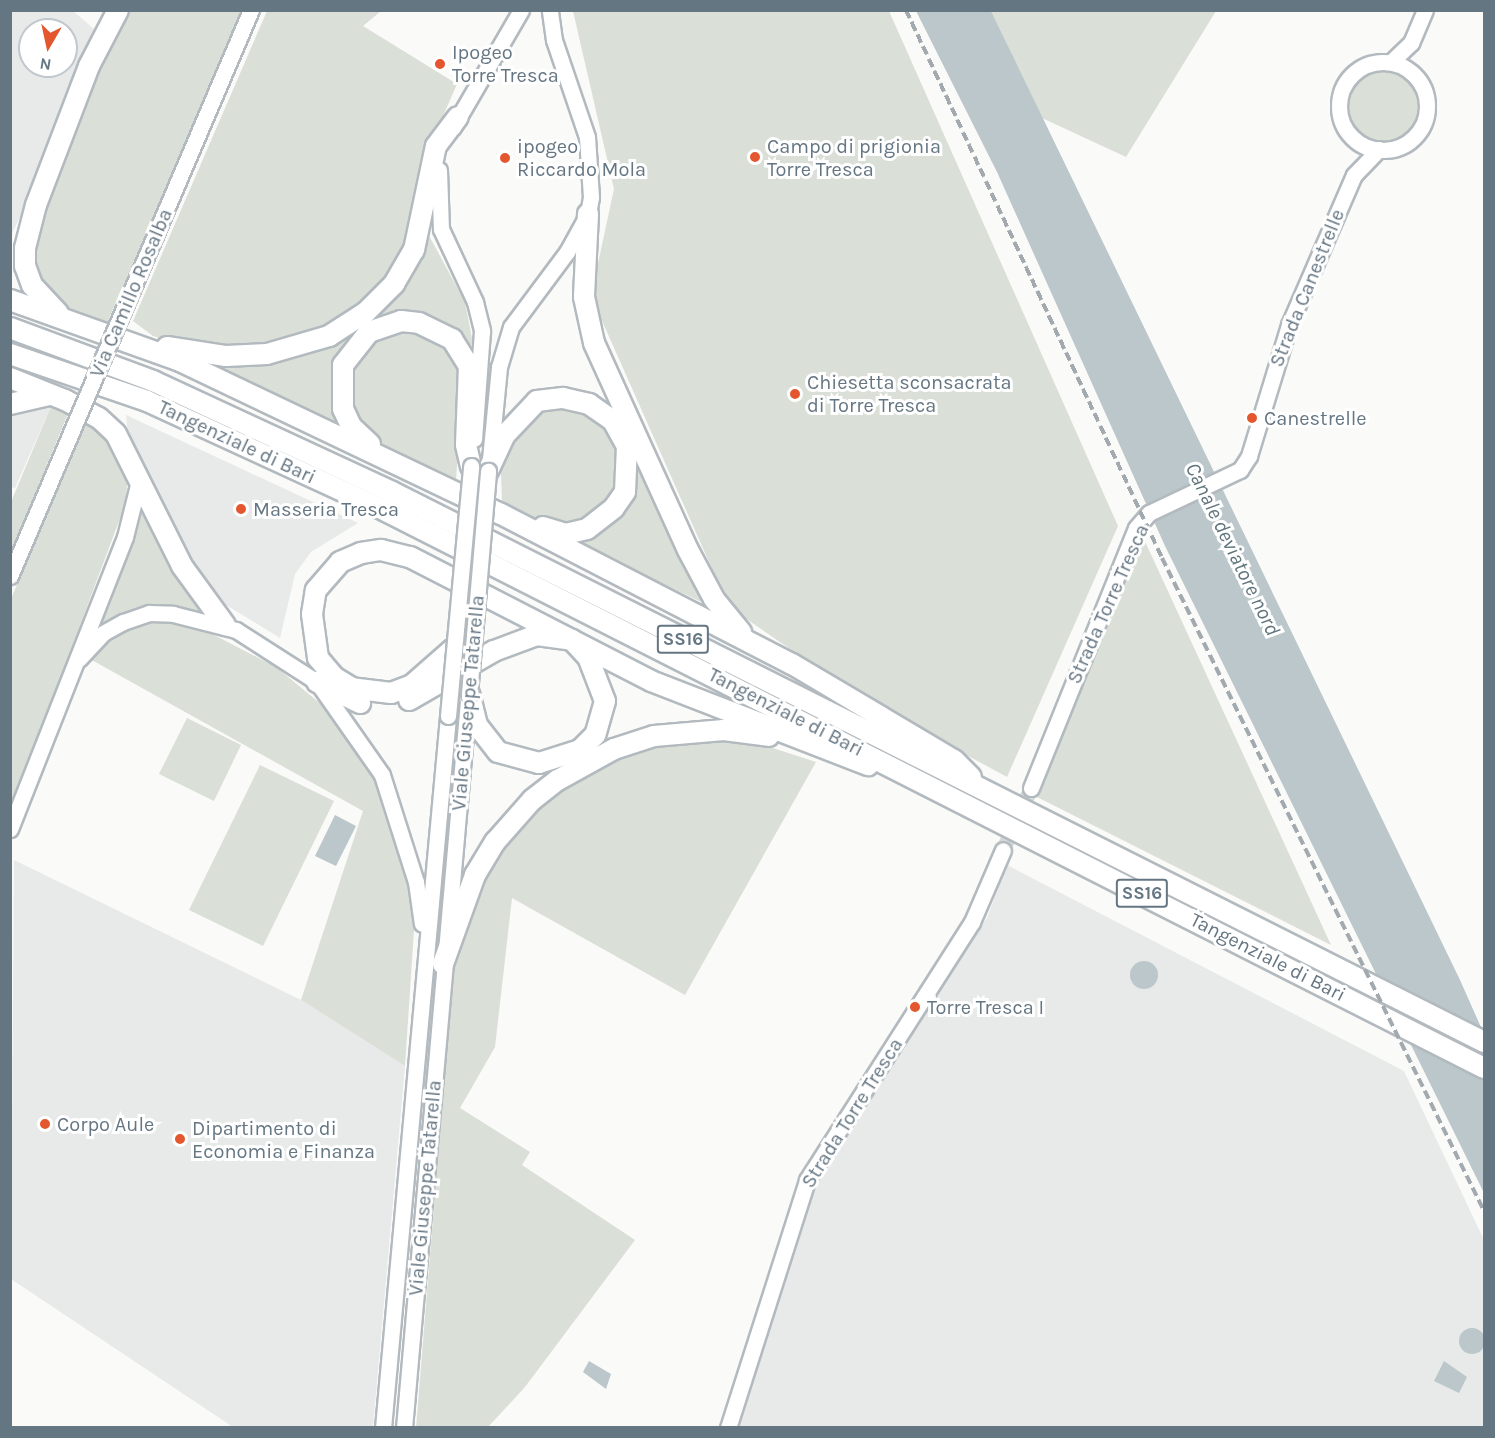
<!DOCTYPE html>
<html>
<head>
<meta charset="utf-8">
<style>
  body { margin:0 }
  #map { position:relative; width:1495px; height:1438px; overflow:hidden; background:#fafaf8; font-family:Karla,sans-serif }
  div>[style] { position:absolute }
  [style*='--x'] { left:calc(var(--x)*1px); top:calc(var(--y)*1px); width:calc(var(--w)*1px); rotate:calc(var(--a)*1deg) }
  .built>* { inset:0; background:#e8e9e9 }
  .green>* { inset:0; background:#dadfd7 }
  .round { border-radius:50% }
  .water>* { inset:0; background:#bbc7cb }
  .secondary-tunnel>* { height:15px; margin-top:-7.5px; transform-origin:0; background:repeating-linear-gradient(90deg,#d5d9db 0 15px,transparent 0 23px) }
  .roads { filter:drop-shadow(2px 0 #b3babf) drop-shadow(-2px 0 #b3babf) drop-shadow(0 2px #b3babf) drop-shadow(0 -2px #b3babf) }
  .secondary>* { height:15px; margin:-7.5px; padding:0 7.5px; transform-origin:7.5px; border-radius:7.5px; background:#fff }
  .secondary>.ring { margin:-7.5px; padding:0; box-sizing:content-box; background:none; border:15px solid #fff; border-radius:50% }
  .highway>* { height:20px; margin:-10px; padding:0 10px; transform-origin:10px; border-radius:10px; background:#fff }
  .rail>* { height:4px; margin-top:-2px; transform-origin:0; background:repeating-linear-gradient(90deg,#a2aab0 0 9px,transparent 0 13.5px) }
  .bridges { filter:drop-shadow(2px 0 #b3babf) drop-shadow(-2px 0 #b3babf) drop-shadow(0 2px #b3babf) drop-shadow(0 -2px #b3babf) }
  .secondary-bridge>* { height:15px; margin:-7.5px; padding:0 7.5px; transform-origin:7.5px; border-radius:7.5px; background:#fff }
  .dots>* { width:16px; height:16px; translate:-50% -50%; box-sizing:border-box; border:3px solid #fff; border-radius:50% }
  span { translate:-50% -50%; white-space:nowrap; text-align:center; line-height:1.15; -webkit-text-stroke:6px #fff; paint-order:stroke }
  .shield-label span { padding:2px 4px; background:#fff; border:2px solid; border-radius:4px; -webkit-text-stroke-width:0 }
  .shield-label { font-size:18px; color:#657683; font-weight:700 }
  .poi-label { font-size:20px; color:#657683 }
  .left { translate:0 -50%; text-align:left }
  .street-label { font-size:20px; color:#657683 }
  .water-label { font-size:21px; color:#60757c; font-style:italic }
  .frame { position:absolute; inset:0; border:12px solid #657683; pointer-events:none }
  .north { position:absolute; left:18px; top:18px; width:60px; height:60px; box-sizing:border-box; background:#fff; border:2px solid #c1c8cd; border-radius:50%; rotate:189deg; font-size:16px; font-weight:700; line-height:24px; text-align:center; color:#657683 }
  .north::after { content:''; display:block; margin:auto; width:21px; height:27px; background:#e4572e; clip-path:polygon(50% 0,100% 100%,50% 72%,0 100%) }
</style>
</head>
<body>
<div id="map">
  <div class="built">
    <i style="clip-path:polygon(evenodd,11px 11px,73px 11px,94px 29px,27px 204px,11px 235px,11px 11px,30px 30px,66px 30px,66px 66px,30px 66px,30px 30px)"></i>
    <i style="clip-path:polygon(52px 404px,15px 488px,11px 487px,10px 414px)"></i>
    <i style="clip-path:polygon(126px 415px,358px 523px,311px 552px,295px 574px,280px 638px,226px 605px,195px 572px,128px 433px)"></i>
    <i style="clip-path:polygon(14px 860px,301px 1000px,405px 1066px,373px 1427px,233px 1427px,11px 1279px)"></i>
    <i style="clip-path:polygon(1007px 865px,1404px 1071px,1484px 1240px,1484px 1427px,736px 1428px,811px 1186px,987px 918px)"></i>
  </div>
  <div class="green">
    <i style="clip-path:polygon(127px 11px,242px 11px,107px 323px,58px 304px,37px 283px,30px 244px,103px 53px)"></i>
    <i style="clip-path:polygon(267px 11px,381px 11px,363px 26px,457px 84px,431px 144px,404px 256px,381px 288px,332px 329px,245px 350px,191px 347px,153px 336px,133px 321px)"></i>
    <i style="clip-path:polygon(573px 11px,889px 11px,1118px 526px,1007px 777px,863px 699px,729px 607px,591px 296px,614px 189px)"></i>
    <i style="clip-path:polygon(991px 11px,1216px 11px,1126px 157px,1042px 118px)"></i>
    <i class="round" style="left:1344px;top:67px;width:76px;height:76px"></i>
    <i style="clip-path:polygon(427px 232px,465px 302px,473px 344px,465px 347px,432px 321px,351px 340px,341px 426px,196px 359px,331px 340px)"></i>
    <i style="clip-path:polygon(400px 327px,434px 333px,464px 366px,456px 480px,373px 439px,346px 406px,355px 356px,368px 341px)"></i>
    <i style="clip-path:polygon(565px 403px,594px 413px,621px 445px,617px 493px,591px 519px,571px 526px,542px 524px,502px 504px,501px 471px,503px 446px,542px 409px)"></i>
    <i style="clip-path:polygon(52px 404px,70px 409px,11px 552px,11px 502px)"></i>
    <i style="clip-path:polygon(87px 418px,110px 437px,128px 478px,125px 505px,11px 810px,11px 599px)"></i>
    <i style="clip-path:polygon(634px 449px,712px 607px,571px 540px,599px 529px)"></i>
    <i style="clip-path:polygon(144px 506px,209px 617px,183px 610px,99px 629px)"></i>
    <i style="clip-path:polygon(1143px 537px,1331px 945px,1037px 797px)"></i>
    <i style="clip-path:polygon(155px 618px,193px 624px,276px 667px,327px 709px,379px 783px,402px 839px,415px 915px,405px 1066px,301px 1000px,363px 811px,90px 659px,111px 634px)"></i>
    <i style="clip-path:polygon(187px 718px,241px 745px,214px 801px,159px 774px)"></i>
    <i style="clip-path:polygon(745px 739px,816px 762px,685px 995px,512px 898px,495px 1047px,460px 1108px,530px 1152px,522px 1165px,635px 1240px,525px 1387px,488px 1427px,416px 1428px,453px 971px,475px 885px,526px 813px,586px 770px,653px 743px)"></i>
    <i style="clip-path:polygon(260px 765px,334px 801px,263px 946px,189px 910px)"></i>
  </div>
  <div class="water">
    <i style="clip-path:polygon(916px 11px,991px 11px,1460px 980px,1484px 1034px,1484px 1193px,1165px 546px,997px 172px)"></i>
    <i style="clip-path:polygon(335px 815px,356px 826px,336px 866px,315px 856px)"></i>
    <i class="round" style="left:1130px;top:961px;width:28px;height:28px"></i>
    <i class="round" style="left:1459px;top:1328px;width:26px;height:26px"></i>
    <i style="clip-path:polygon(589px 1361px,611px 1374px,606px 1389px,583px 1372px)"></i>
    <i style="clip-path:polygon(1444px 1361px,1467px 1377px,1459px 1393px,1434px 1381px)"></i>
  </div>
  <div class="secondary-tunnel">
    <i style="--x:1003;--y:850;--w:68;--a:-65.7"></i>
  </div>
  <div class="roads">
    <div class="secondary">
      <i style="--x:1391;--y:62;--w:28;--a:-44"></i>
      <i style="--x:1411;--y:43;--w:36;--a:-67"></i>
      <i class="ring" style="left:1339px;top:62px;width:73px;height:73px"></i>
      <i style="--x:453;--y:127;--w:135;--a:-59.8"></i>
      <i style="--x:439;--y:170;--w:59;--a:88.1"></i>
      <i style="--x:441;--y:229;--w:81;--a:65"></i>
      <i style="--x:475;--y:302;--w:30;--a:76"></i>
      <i style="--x:482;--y:331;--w:108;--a:94.2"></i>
      <i style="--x:490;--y:459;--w:92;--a:-84.4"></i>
      <i style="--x:499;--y:367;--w:42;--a:-73.3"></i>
      <i style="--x:511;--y:327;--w:94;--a:-53.3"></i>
      <i style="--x:567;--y:252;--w:43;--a:-61.1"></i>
      <i style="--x:588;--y:214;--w:17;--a:-80"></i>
      <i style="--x:591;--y:197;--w:60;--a:-93.8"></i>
      <i style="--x:587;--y:137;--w:102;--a:-108.8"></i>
      <i style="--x:554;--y:40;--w:30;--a:-98"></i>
      <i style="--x:79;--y:659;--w:35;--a:-47"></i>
      <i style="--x:103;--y:633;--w:23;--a:-29"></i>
      <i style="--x:123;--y:622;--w:28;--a:-19"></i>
      <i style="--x:149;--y:613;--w:24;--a:2"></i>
      <i style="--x:173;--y:614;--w:65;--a:14.3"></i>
      <i style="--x:236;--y:630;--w:96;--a:32.7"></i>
      <i style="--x:317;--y:682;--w:113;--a:55"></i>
      <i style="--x:382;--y:775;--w:112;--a:72.4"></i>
      <i style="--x:416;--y:882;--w:42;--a:81.9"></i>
      <i style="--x:1031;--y:788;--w:280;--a:-68"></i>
      <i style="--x:1136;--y:528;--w:20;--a:-49"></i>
      <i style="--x:1149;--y:513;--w:101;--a:-25.3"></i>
      <i style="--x:1240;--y:470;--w:17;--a:-57"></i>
      <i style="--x:1249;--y:456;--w:137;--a:-73"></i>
      <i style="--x:1289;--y:325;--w:163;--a:-66.6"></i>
      <i style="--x:1354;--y:175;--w:36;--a:-46"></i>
      <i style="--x:10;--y:829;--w:314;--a:-68.5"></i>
      <i style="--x:125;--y:537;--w:58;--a:-76"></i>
      <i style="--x:383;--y:1428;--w:715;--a:-84.78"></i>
      <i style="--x:404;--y:1428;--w:730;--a:-84.97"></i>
      <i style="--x:728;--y:1428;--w:260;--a:-72.3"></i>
      <i style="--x:807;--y:1180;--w:306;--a:-57.4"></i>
      <i style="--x:972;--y:922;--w:78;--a:-66.7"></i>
    </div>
    <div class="highway">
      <i style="--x:588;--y:214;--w:83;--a:92.8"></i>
      <i style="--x:584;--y:297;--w:47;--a:77.7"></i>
      <i style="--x:594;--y:343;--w:227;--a:65.6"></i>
      <i style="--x:688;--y:550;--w:55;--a:62"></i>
      <i style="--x:714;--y:599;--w:43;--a:50.7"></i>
      <i style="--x:10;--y:300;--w:181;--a:19.7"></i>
      <i style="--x:180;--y:361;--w:356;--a:25.5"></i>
      <i style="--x:501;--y:514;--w:327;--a:27.3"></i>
      <i style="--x:792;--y:664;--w:188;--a:30.7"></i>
      <i style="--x:954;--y:760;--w:24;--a:45"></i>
      <i style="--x:58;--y:313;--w:38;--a:-133"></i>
      <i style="--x:32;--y:285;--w:20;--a:-110"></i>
      <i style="--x:25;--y:266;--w:18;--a:-90"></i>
      <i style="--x:25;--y:248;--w:44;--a:-75.7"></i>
      <i style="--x:36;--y:205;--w:149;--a:-69.1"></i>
      <i style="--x:89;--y:66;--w:63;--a:-62.6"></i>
      <i style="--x:10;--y:328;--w:153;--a:20.3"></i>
      <i style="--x:153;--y:381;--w:264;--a:24.9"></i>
      <i style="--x:392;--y:492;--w:1223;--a:26.73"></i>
      <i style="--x:167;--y:347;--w:60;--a:8.7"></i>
      <i style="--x:226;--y:356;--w:41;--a:-2.8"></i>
      <i style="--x:267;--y:354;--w:65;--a:-16.2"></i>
      <i style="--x:329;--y:336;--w:44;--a:-33"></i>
      <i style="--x:366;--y:312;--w:40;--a:-45"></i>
      <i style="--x:394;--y:284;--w:39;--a:-60"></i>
      <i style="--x:414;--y:250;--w:106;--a:-78.1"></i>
      <i style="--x:436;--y:146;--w:36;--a:-53"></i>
      <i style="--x:10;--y:354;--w:145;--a:18.9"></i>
      <i style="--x:147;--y:401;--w:263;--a:24.7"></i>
      <i style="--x:386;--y:511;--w:1231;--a:26.9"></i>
      <i style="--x:10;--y:378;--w:59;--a:21.8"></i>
      <i style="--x:65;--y:400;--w:38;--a:28"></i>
      <i style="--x:99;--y:418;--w:23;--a:43"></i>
      <i style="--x:116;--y:434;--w:148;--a:63.4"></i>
      <i style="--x:182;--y:566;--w:73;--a:53.9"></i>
      <i style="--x:10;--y:404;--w:39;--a:-13"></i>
      <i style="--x:370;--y:444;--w:26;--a:-137"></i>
      <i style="--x:351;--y:426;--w:19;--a:-115"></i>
      <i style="--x:343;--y:409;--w:44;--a:-90"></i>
      <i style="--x:343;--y:365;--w:42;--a:-51.8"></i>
      <i style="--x:369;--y:332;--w:34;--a:-19"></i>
      <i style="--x:401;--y:321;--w:18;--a:6"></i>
      <i style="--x:419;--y:323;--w:37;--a:26"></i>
      <i style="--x:452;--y:339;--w:32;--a:58"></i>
      <i style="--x:469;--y:366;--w:79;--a:92.2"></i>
      <i style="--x:466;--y:445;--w:22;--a:77"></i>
      <i style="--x:488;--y:471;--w:38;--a:-65"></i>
      <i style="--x:504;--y:436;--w:48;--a:-46.7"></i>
      <i style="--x:537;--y:401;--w:26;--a:-7"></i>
      <i style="--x:563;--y:398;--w:27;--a:13"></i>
      <i style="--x:589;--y:404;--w:29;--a:35"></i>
      <i style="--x:613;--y:421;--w:29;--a:61"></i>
      <i style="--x:627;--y:446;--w:46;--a:92.5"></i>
      <i style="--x:625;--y:492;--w:19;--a:125"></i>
      <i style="--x:614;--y:508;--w:34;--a:142"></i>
      <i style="--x:587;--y:529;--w:22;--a:167"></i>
      <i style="--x:566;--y:534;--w:24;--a:-163"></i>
      <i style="--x:453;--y:649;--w:55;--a:138.7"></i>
      <i style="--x:412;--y:685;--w:22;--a:159"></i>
      <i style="--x:391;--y:693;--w:39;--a:-173"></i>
      <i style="--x:352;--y:688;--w:21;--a:-149"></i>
      <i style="--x:334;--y:677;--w:25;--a:-130"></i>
      <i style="--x:318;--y:658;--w:44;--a:-97.8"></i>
      <i style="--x:312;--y:614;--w:24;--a:-81"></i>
      <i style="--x:316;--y:590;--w:37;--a:-49"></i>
      <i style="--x:340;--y:562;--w:23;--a:-23"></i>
      <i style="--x:361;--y:553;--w:20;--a:-9"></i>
      <i style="--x:381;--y:550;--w:30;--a:14"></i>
      <i style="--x:410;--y:557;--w:271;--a:27.2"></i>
      <i style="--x:651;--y:681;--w:233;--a:21.2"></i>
      <i style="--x:317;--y:682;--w:48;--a:26"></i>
      <i style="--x:409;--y:700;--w:98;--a:-30"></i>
      <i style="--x:494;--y:651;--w:46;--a:-20.4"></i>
      <i style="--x:537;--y:635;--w:35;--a:8"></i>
      <i style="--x:572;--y:640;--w:23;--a:47"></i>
      <i style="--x:588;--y:657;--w:47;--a:68.9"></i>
      <i style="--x:605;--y:701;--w:35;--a:106"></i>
      <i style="--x:595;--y:735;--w:21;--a:135"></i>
      <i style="--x:580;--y:750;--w:43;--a:162.4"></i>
      <i style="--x:539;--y:763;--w:42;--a:-165"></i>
      <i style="--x:498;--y:752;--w:34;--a:-128"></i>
      <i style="--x:477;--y:725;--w:32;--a:-104"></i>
      <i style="--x:443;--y:964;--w:95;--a:-70.2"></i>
      <i style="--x:475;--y:875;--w:39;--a:-59"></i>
      <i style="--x:495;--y:842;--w:56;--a:-48.6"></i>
      <i style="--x:532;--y:800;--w:33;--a:-38"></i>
      <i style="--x:558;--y:780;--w:64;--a:-29"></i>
      <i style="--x:614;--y:749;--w:42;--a:-18"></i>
      <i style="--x:654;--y:736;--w:70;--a:-4.9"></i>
      <i style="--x:724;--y:730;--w:45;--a:7.6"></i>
    </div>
  </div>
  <div class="rail">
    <i style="--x:906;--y:10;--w:605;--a:64.96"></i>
    <i style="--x:1162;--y:558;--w:728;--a:63.75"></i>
  </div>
  <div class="bridges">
    <div class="secondary-bridge">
      <i style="--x:10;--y:576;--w:615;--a:-66.94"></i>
      <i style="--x:469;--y:694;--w:224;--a:-85.1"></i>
      <i style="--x:448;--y:716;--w:251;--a:-84.7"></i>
    </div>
  </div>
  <div class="dots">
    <i style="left:440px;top:64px;background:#e4572e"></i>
    <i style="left:755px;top:157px;background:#e4572e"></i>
    <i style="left:505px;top:158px;background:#e4572e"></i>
    <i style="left:795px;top:394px;background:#e4572e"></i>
    <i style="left:1252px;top:418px;background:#e4572e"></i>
    <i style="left:241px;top:509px;background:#e4572e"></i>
    <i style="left:915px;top:1007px;background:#e4572e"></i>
    <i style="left:45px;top:1124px;background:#e4572e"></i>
    <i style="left:180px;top:1139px;background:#e4572e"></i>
  </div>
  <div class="shield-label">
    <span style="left:683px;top:639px">SS16</span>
    <span style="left:1142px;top:893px">SS16</span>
  </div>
  <div class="poi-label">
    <span class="left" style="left:452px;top:64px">Ipogeo<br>Torre Tresca</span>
    <span class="left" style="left:517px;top:158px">ipogeo<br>Riccardo Mola</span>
    <span class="left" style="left:767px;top:158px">Campo di prigionia<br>Torre Tresca</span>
    <span class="left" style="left:807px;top:394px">Chiesetta sconsacrata<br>di Torre Tresca</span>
    <span class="left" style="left:1264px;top:418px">Canestrelle</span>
    <span class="left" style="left:253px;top:509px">Masseria Tresca</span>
    <span class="left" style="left:927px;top:1007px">Torre Tresca I</span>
    <span class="left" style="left:57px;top:1124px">Corpo Aule</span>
    <span class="left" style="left:192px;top:1140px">Dipartimento di<br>Economia e Finanza</span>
  </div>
  <div class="street-label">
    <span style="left:1307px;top:288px;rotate:-68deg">Strada Canestrelle</span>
    <span style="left:131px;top:293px;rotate:-67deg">Via Camillo Rosalba</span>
    <span style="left:237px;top:442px;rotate:25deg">Tangenziale di Bari</span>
    <span style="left:1108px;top:604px;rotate:-66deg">Strada Torre Tresca</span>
    <span style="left:468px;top:703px;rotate:-85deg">Viale Giuseppe Tatarella</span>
    <span style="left:786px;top:712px;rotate:27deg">Tangenziale di Bari</span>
    <span style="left:1268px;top:957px;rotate:27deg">Tangenziale di Bari</span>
    <span style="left:852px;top:1113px;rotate:-58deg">Strada Torre Tresca</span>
    <span style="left:425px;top:1188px;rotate:-85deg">Viale Giuseppe Tatarella</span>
  </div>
  <div class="water-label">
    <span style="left:1233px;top:549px;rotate:64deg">Canale deviatore nord</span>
  </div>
  <div class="frame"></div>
  <div class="north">N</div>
</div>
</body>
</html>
